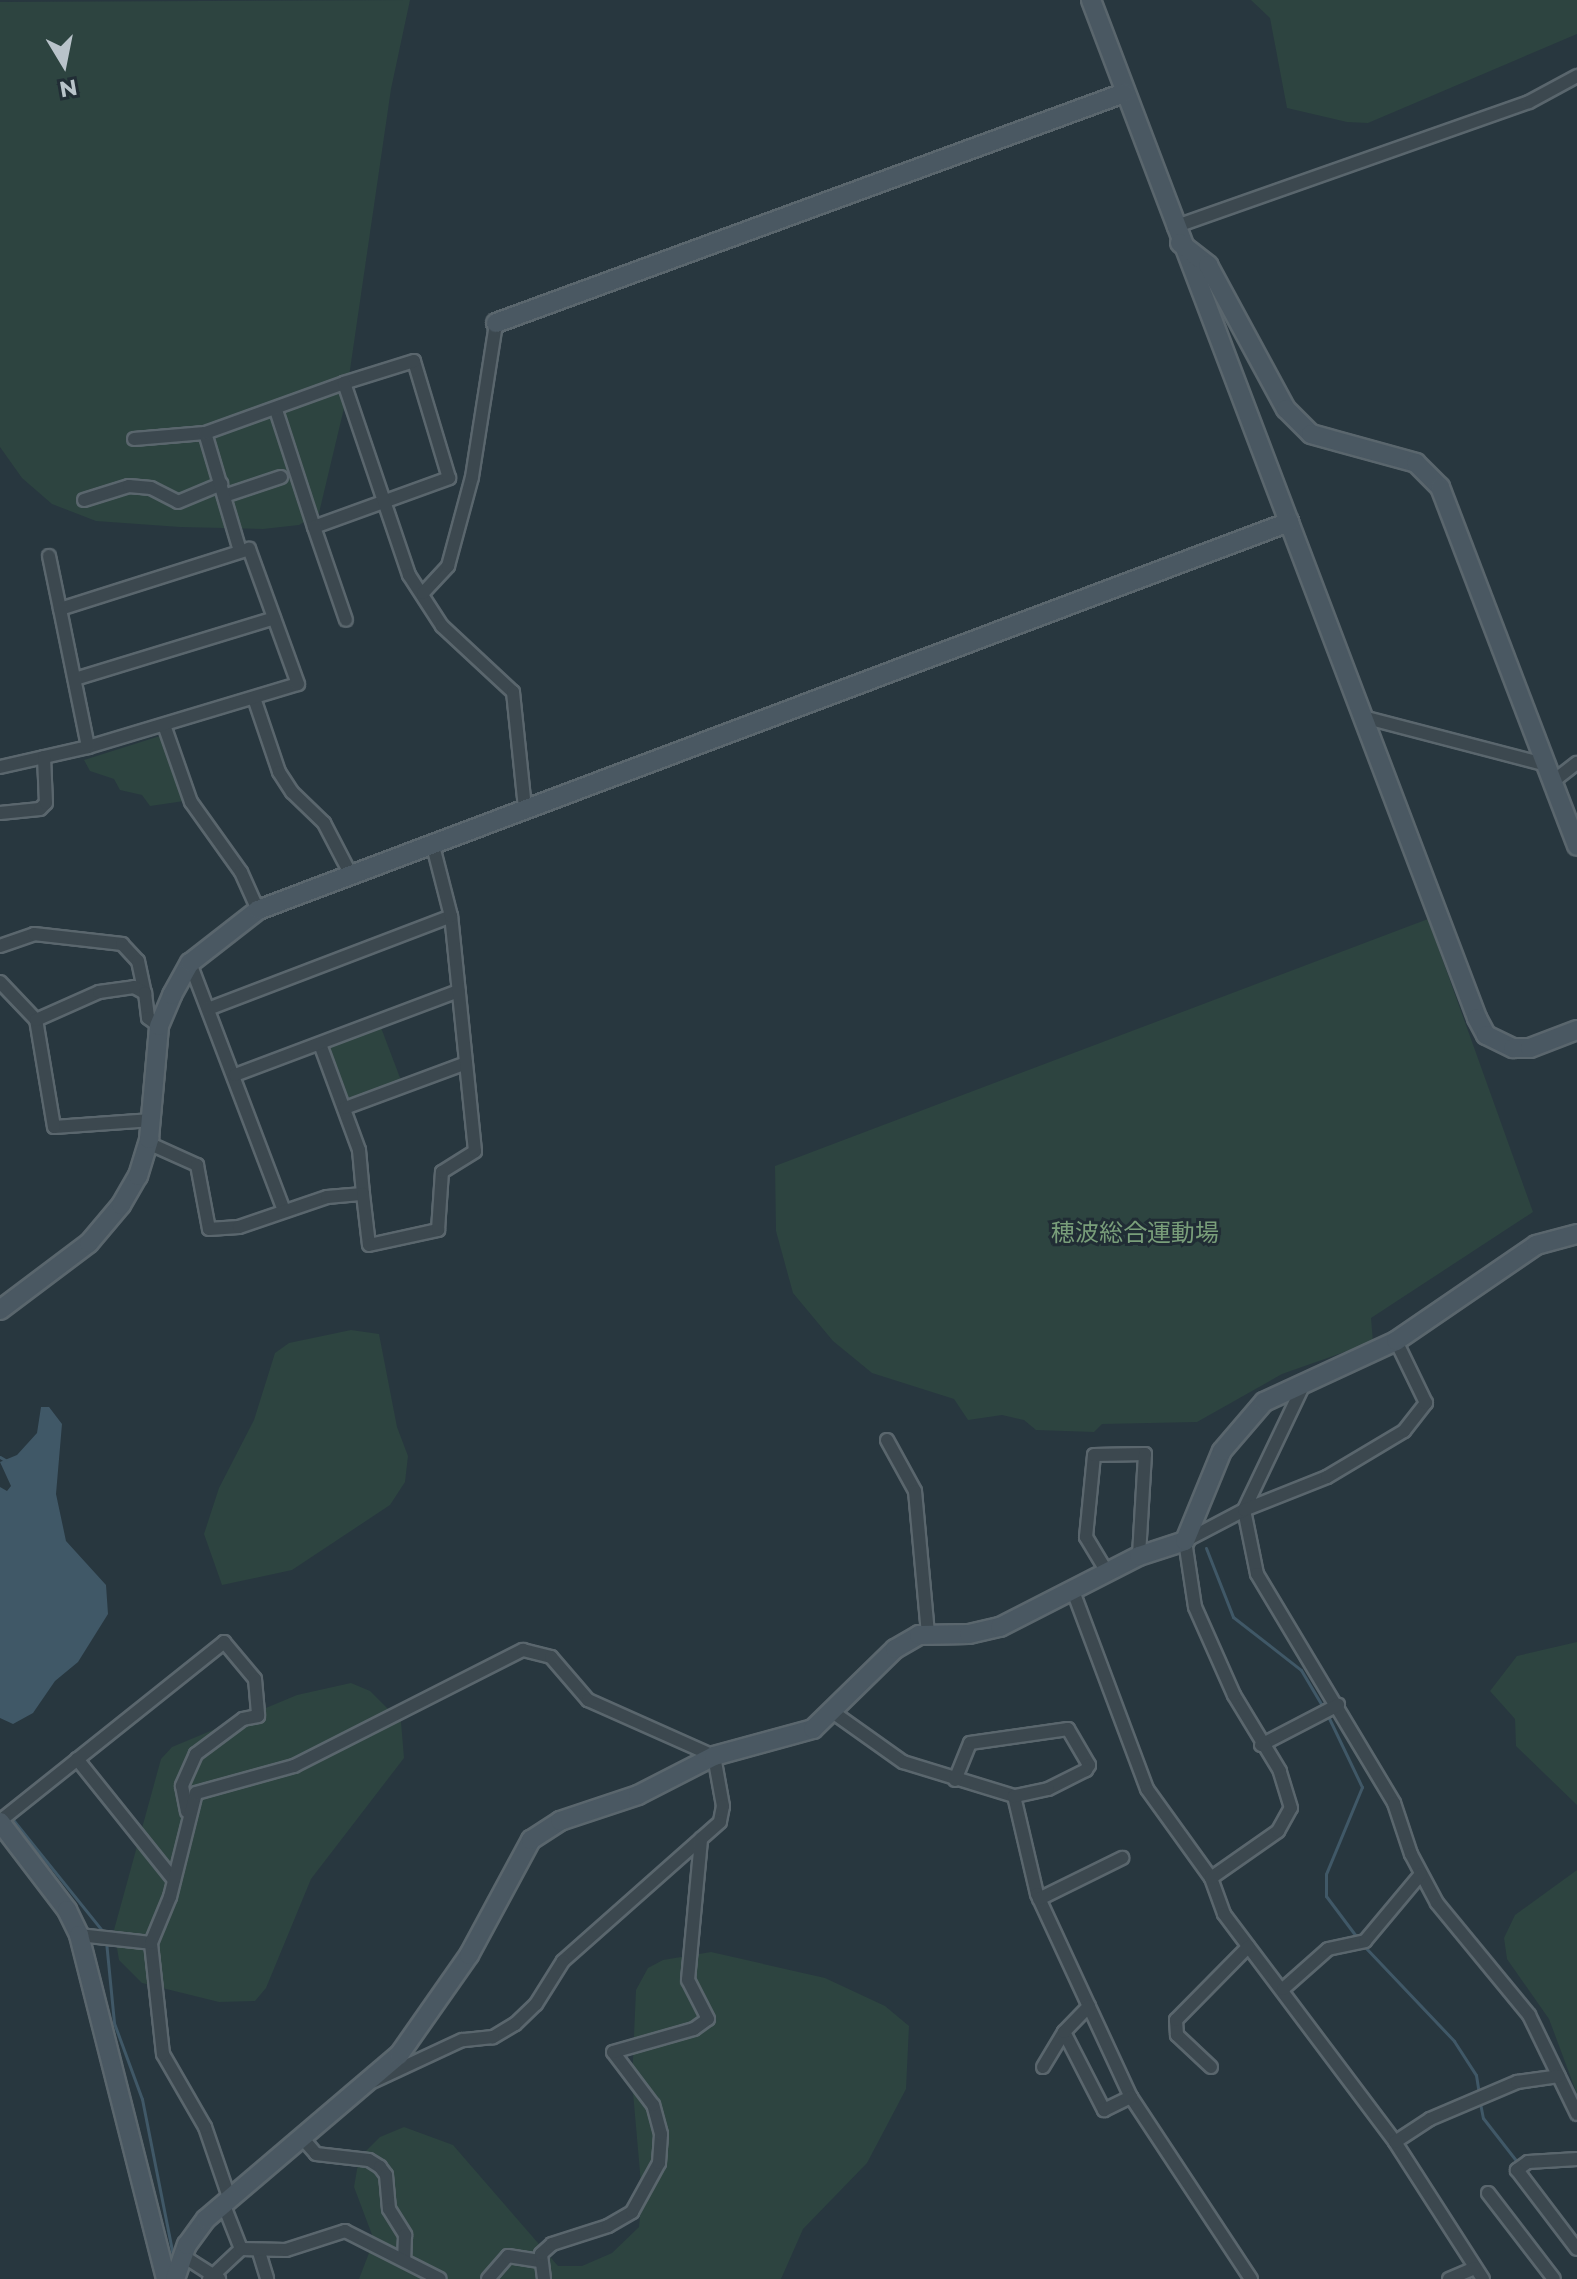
<!DOCTYPE html>
<html>
<head>
<meta charset="utf-8">
<style>
  body { margin:0 }
  #map { position:relative; width:1577px; height:2279px; overflow:hidden; background:#28373f; font-family:Montserrat,"Noto Sans JP",sans-serif }
  div>[style] { position:absolute }
  [style*='--x'] { left:calc(var(--x)*1px); top:calc(var(--y)*1px); width:calc(var(--w)*1px); rotate:calc(var(--a)*1deg) }
  .green>* { inset:0; background:#2d4440 }
  .water>* { inset:0; background:#405867 }
  .stream>* { height:3px; margin:-1.5px; padding:0 1.5px; transform-origin:1.5px; border-radius:1.5px; background:#405867 }
  .roads { filter:drop-shadow(2px 0 #5a666d) drop-shadow(-2px 0 #5a666d) drop-shadow(0 2px #5a666d) drop-shadow(0 -2px #5a666d) }
  .street>* { height:12px; margin:-6px; padding:0 6px; transform-origin:6px; border-radius:6px; background:#3c484f }
  .secondary>* { height:18px; margin:-9px; padding:0 9px; transform-origin:9px; border-radius:9px; background:#4a5862 }
  span { translate:-50% -50%; white-space:nowrap; text-align:center; line-height:1.15; -webkit-text-stroke:6px #212d35; paint-order:stroke }
  .park-label { font-size:24px; color:#799e7a }
  .north { position:absolute; left:24px; top:24px; width:80px; height:80px; -webkit-text-stroke:6px #212d35; paint-order:stroke; rotate:170deg; font-size:22px; font-weight:700; line-height:32px; text-align:center; color:#b9c3ca }
  .north::after { content:''; display:block; margin:auto; width:28px; height:36px; background:#b9c3ca; clip-path:polygon(50% 0,100% 100%,50% 72%,0 100%) }
</style>
</head>
<body>
<div id="map">
  <div class="green">
    <i style="clip-path:polygon(410px 0,391px 89px,345px 404px,319px 513px,299px 525px,263px 529px,180px 527px,96px 521px,52px 504px,22px 478px,0 447px,0 2px)"></i>
    <i style="clip-path:polygon(1251px 0,1577px 0,1577px 34px,1368px 123px,1347px 122px,1287px 108px,1270px 18px)"></i>
    <i style="clip-path:polygon(163px 735px,184px 801px,150px 806px,142px 795px,120px 790px,114px 779px,90px 771px,84px 760px)"></i>
    <i style="clip-path:polygon(1428px 919px,1533px 1212px,1371px 1318px,1373px 1342px,1282px 1374px,1197px 1422px,1102px 1424px,1094px 1432px,1036px 1430px,1024px 1420px,1002px 1415px,968px 1420px,954px 1399px,872px 1373px,833px 1341px,793px 1293px,776px 1231px,775px 1166px)"></i>
    <i style="clip-path:polygon(380px 1025px,402px 1083px,346px 1103px,324px 1046px)"></i>
    <i style="clip-path:polygon(351px 1330px,379px 1334px,397px 1427px,408px 1456px,405px 1482px,390px 1505px,292px 1570px,222px 1585px,204px 1534px,219px 1488px,254px 1420px,275px 1353px,289px 1343px)"></i>
    <i style="clip-path:polygon(1577px 1642px,1577px 1805px,1516px 1746px,1515px 1719px,1490px 1691px,1517px 1656px)"></i>
    <i style="clip-path:polygon(351px 1683px,370px 1691px,401px 1722px,404px 1758px,311px 1879px,266px 1988px,255px 2001px,219px 2002px,142px 1983px,119px 1960px,114px 1930px,161px 1759px,172px 1747px,297px 1695px)"></i>
    <i style="clip-path:polygon(1577px 1870px,1577px 2094px,1549px 2019px,1507px 1959px,1504px 1938px,1515px 1915px)"></i>
    <i style="clip-path:polygon(711px 1952px,825px 1978px,885px 2006px,909px 2026px,906px 2089px,867px 2163px,803px 2229px,781px 2279px,359px 2279px,374px 2240px,354px 2187px,359px 2158px,380px 2137px,404px 2127px,453px 2145px,558px 2266px,582px 2266px,612px 2253px,639px 2227px,642px 2195px,632px 2081px,636px 1990px,648px 1968px,663px 1960px)"></i>
  </div>
  <div class="water">
    <i style="clip-path:polygon(41px 1407px,49px 1407px,62px 1424px,56px 1494px,66px 1541px,106px 1585px,108px 1614px,78px 1662px,55px 1681px,33px 1713px,13px 1724px,0 1718px,0 1487px,7px 1491px,11px 1486px,0 1462px,17px 1455px,37px 1433px)"></i>
  </div>
  <div class="stream">
    <i style="--x:0;--y:1457;--w:6;--a:31"></i>
    <i style="--x:1206;--y:1548;--w:74;--a:68.6"></i>
    <i style="--x:1233;--y:1617;--w:86;--a:37.9"></i>
    <i style="--x:1301;--y:1670;--w:43;--a:59.3"></i>
    <i style="--x:1327;--y:1714;--w:81;--a:64.4"></i>
    <i style="--x:1362;--y:1787;--w:94;--a:112.5"></i>
    <i style="--x:1326;--y:1874;--w:22;--a:90"></i>
    <i style="--x:1326;--y:1896;--w:55;--a:53.1"></i>
    <i style="--x:10;--y:1816;--w:151;--a:51.2"></i>
    <i style="--x:106;--y:1941;--w:82;--a:84.4"></i>
    <i style="--x:114;--y:2023;--w:81;--a:69.8"></i>
    <i style="--x:142;--y:2099;--w:165;--a:78.8"></i>
    <i style="--x:1364;--y:1946;--w:131;--a:46.5"></i>
    <i style="--x:1454;--y:2041;--w:40;--a:57.1"></i>
    <i style="--x:1476;--y:2075;--w:20;--a:81"></i>
    <i style="--x:1480;--y:2103;--w:15;--a:79"></i>
    <i style="--x:1483;--y:2118;--w:57;--a:52.1"></i>
  </div>
  <div class="roads">
    <div class="street">
      <i style="--x:1174;--y:227;--w:376;--a:-19.4"></i>
      <i style="--x:1529;--y:102;--w:55;--a:-28.4"></i>
      <i style="--x:276;--y:410;--w:123;--a:72"></i>
      <i style="--x:314;--y:527;--w:144;--a:-19.9"></i>
      <i style="--x:449;--y:478;--w:122;--a:-106.7"></i>
      <i style="--x:414;--y:361;--w:73;--a:162.6"></i>
      <i style="--x:134;--y:439;--w:71;--a:-4.8"></i>
      <i style="--x:224;--y:496;--w:60;--a:-18.4"></i>
      <i style="--x:84;--y:500;--w:47;--a:-17.3"></i>
      <i style="--x:129;--y:486;--w:22;--a:5"></i>
      <i style="--x:151;--y:488;--w:30;--a:27"></i>
      <i style="--x:178;--y:502;--w:47;--a:-22.7"></i>
      <i style="--x:314;--y:527;--w:98;--a:71"></i>
      <i style="--x:240;--y:551;--w:123;--a:-106.5"></i>
      <i style="--x:205;--y:433;--w:148;--a:-19.8"></i>
      <i style="--x:344;--y:383;--w:203;--a:71.3"></i>
      <i style="--x:409;--y:575;--w:61;--a:57.1"></i>
      <i style="--x:442;--y:626;--w:97;--a:42.9"></i>
      <i style="--x:513;--y:692;--w:118;--a:84.1"></i>
      <i style="--x:49;--y:556;--w:54;--a:78.3"></i>
      <i style="--x:423;--y:593;--w:37;--a:-47"></i>
      <i style="--x:448;--y:566;--w:92;--a:-74.9"></i>
      <i style="--x:472;--y:477;--w:156;--a:-81.1"></i>
      <i style="--x:75;--y:679;--w:208;--a:-17"></i>
      <i style="--x:254;--y:698;--w:78;--a:71.3"></i>
      <i style="--x:279;--y:772;--w:24;--a:57"></i>
      <i style="--x:292;--y:792;--w:45;--a:44.1"></i>
      <i style="--x:324;--y:823;--w:54;--a:62.5"></i>
      <i style="--x:1363;--y:717;--w:187;--a:14.6"></i>
      <i style="--x:164;--y:725;--w:82;--a:70.7"></i>
      <i style="--x:191;--y:802;--w:86;--a:54.5"></i>
      <i style="--x:241;--y:872;--w:42;--a:65.9"></i>
      <i style="--x:0;--y:767;--w:90;--a:-12.8"></i>
      <i style="--x:88;--y:747;--w:219;--a:-16.7"></i>
      <i style="--x:298;--y:684;--w:144;--a:-109.9"></i>
      <i style="--x:249;--y:549;--w:198;--a:162.4"></i>
      <i style="--x:60;--y:609;--w:141;--a:78.5"></i>
      <i style="--x:1551;--y:783;--w:33;--a:-38"></i>
      <i style="--x:0;--y:813;--w:40;--a:-5.7"></i>
      <i style="--x:40;--y:809;--w:8;--a:-45"></i>
      <i style="--x:46;--y:803;--w:46;--a:-92.5"></i>
      <i style="--x:0;--y:946;--w:36;--a:-19"></i>
      <i style="--x:34;--y:934;--w:89;--a:6.5"></i>
      <i style="--x:122;--y:944;--w:23;--a:47"></i>
      <i style="--x:138;--y:961;--w:33;--a:78"></i>
      <i style="--x:190;--y:963;--w:264;--a:69.2"></i>
      <i style="--x:0;--y:982;--w:52;--a:46.5"></i>
      <i style="--x:208;--y:1009;--w:260;--a:-20.9"></i>
      <i style="--x:320;--y:1044;--w:113;--a:69.8"></i>
      <i style="--x:359;--y:1150;--w:44;--a:84.8"></i>
      <i style="--x:235;--y:1075;--w:239;--a:-20.6"></i>
      <i style="--x:345;--y:1108;--w:129;--a:-20.4"></i>
      <i style="--x:152;--y:1120;--w:98;--a:175.9"></i>
      <i style="--x:54;--y:1127;--w:109;--a:-99.5"></i>
      <i style="--x:36;--y:1020;--w:69;--a:-24"></i>
      <i style="--x:99;--y:992;--w:35;--a:-8"></i>
      <i style="--x:134;--y:987;--w:13;--a:29"></i>
      <i style="--x:145;--y:993;--w:25;--a:83"></i>
      <i style="--x:148;--y:1018;--w:14;--a:36"></i>
      <i style="--x:148;--y:1143;--w:54;--a:24.2"></i>
      <i style="--x:197;--y:1165;--w:65;--a:79.4"></i>
      <i style="--x:209;--y:1229;--w:30;--a:-4"></i>
      <i style="--x:239;--y:1227;--w:93;--a:-18.8"></i>
      <i style="--x:327;--y:1197;--w:36;--a:-5"></i>
      <i style="--x:363;--y:1194;--w:51;--a:83.3"></i>
      <i style="--x:369;--y:1245;--w:71;--a:-12.3"></i>
      <i style="--x:438;--y:1230;--w:58;--a:-86.1"></i>
      <i style="--x:442;--y:1172;--w:39;--a:-32"></i>
      <i style="--x:475;--y:1151;--w:236;--a:-95.8"></i>
      <i style="--x:451;--y:916;--w:76;--a:-104.4"></i>
      <i style="--x:1304;--y:1384;--w:140;--a:115.5"></i>
      <i style="--x:1244;--y:1510;--w:65;--a:78.5"></i>
      <i style="--x:1257;--y:1574;--w:267;--a:59.1"></i>
      <i style="--x:1394;--y:1803;--w:54;--a:71.6"></i>
      <i style="--x:1411;--y:1854;--w:55;--a:62"></i>
      <i style="--x:1437;--y:1903;--w:145;--a:50.6"></i>
      <i style="--x:1529;--y:2015;--w:110;--a:64.1"></i>
      <i style="--x:887;--y:1440;--w:58;--a:61.2"></i>
      <i style="--x:915;--y:1491;--w:144;--a:84.8"></i>
      <i style="--x:1107;--y:1572;--w:41;--a:-121"></i>
      <i style="--x:1086;--y:1537;--w:82;--a:-84.4"></i>
      <i style="--x:1094;--y:1455;--w:51;--a:-1.1"></i>
      <i style="--x:1145;--y:1454;--w:102;--a:93.4"></i>
      <i style="--x:1073;--y:1591;--w:211;--a:69.5"></i>
      <i style="--x:1147;--y:1789;--w:110;--a:54.3"></i>
      <i style="--x:1211;--y:1878;--w:38;--a:70"></i>
      <i style="--x:1224;--y:1914;--w:285;--a:53.1"></i>
      <i style="--x:1395;--y:2142;--w:163;--a:57.3"></i>
      <i style="--x:834;--y:1713;--w:85;--a:35.4"></i>
      <i style="--x:903;--y:1762;--w:116;--a:17"></i>
      <i style="--x:1014;--y:1796;--w:101;--a:76.8"></i>
      <i style="--x:1037;--y:1894;--w:224;--a:65.2"></i>
      <i style="--x:1131;--y:2097;--w:218;--a:56.6"></i>
      <i style="--x:1261;--y:1745;--w:87;--a:-27.5"></i>
      <i style="--x:77;--y:1759;--w:155;--a:51.3"></i>
      <i style="--x:955;--y:1780;--w:40;--a:-68"></i>
      <i style="--x:970;--y:1743;--w:99;--a:-8.1"></i>
      <i style="--x:1068;--y:1729;--w:42;--a:59.7"></i>
      <i style="--x:1089;--y:1765;--w:6;--a:121"></i>
      <i style="--x:1086;--y:1770;--w:42;--a:153.4"></i>
      <i style="--x:1048;--y:1789;--w:35;--a:168"></i>
      <i style="--x:0;--y:1821;--w:287;--a:-38.6"></i>
      <i style="--x:224;--y:1642;--w:48;--a:50"></i>
      <i style="--x:255;--y:1679;--w:37;--a:85"></i>
      <i style="--x:258;--y:1716;--w:15;--a:169"></i>
      <i style="--x:243;--y:1719;--w:59;--a:143.3"></i>
      <i style="--x:196;--y:1754;--w:35;--a:114"></i>
      <i style="--x:182;--y:1786;--w:26;--a:79"></i>
      <i style="--x:1211;--y:1878;--w:82;--a:-35"></i>
      <i style="--x:1278;--y:1831;--w:26;--a:-61"></i>
      <i style="--x:1291;--y:1808;--w:39;--a:-107"></i>
      <i style="--x:1280;--y:1771;--w:89;--a:-121.2"></i>
      <i style="--x:1234;--y:1695;--w:96;--a:-113.9"></i>
      <i style="--x:1195;--y:1607;--w:67;--a:-98.6"></i>
      <i style="--x:1185;--y:1541;--w:67;--a:-27.7"></i>
      <i style="--x:1244;--y:1510;--w:89;--a:-21.7"></i>
      <i style="--x:1327;--y:1477;--w:90;--a:-30.9"></i>
      <i style="--x:1404;--y:1431;--w:36;--a:-52"></i>
      <i style="--x:1426;--y:1403;--w:69;--a:-115.8"></i>
      <i style="--x:1039;--y:1899;--w:93;--a:-26.3"></i>
      <i style="--x:79;--y:1935;--w:72;--a:6.3"></i>
      <i style="--x:1283;--y:1989;--w:60;--a:-41.6"></i>
      <i style="--x:1328;--y:1949;--w:38;--a:-12"></i>
      <i style="--x:1365;--y:1941;--w:87;--a:-50.1"></i>
      <i style="--x:1064;--y:2032;--w:88;--a:62.9"></i>
      <i style="--x:1104;--y:2110;--w:30;--a:-26"></i>
      <i style="--x:1043;--y:2067;--w:41;--a:-59"></i>
      <i style="--x:1064;--y:2032;--w:36;--a:-46"></i>
      <i style="--x:1211;--y:2067;--w:47;--a:-136.7"></i>
      <i style="--x:1177;--y:2035;--w:15;--a:-94"></i>
      <i style="--x:1176;--y:2020;--w:103;--a:-45.4"></i>
      <i style="--x:304;--y:2140;--w:18;--a:49"></i>
      <i style="--x:316;--y:2154;--w:53;--a:6.5"></i>
      <i style="--x:369;--y:2160;--w:13;--a:32"></i>
      <i style="--x:380;--y:2167;--w:10;--a:53"></i>
      <i style="--x:386;--y:2175;--w:34;--a:85"></i>
      <i style="--x:389;--y:2209;--w:31;--a:58"></i>
      <i style="--x:405;--y:2235;--w:23;--a:92"></i>
      <i style="--x:1395;--y:2142;--w:42;--a:-33.3"></i>
      <i style="--x:1430;--y:2119;--w:95;--a:-23"></i>
      <i style="--x:1517;--y:2082;--w:42;--a:-8.1"></i>
      <i style="--x:1577;--y:2159;--w:49;--a:176.5"></i>
      <i style="--x:1528;--y:2162;--w:14;--a:144"></i>
      <i style="--x:1517;--y:2170;--w:99;--a:52.8"></i>
      <i style="--x:1488;--y:2193;--w:108;--a:52.5"></i>
      <i style="--x:229;--y:2197;--w:74;--a:-108.9"></i>
      <i style="--x:205;--y:2127;--w:84;--a:-119.9"></i>
      <i style="--x:163;--y:2054;--w:112;--a:-96.2"></i>
      <i style="--x:151;--y:1943;--w:50;--a:-67.6"></i>
      <i style="--x:170;--y:1897;--w:107;--a:-76"></i>
      <i style="--x:196;--y:1793;--w:102;--a:-15.4"></i>
      <i style="--x:294;--y:1766;--w:257;--a:-26.9"></i>
      <i style="--x:523;--y:1650;--w:29;--a:14"></i>
      <i style="--x:551;--y:1657;--w:57;--a:49.3"></i>
      <i style="--x:588;--y:1700;--w:138;--a:24"></i>
      <i style="--x:714;--y:1756;--w:51;--a:79.8"></i>
      <i style="--x:723;--y:1806;--w:16;--a:101"></i>
      <i style="--x:720;--y:1822;--w:210;--a:138.5"></i>
      <i style="--x:563;--y:1961;--w:51;--a:122.1"></i>
      <i style="--x:536;--y:2004;--w:29;--a:136"></i>
      <i style="--x:515;--y:2024;--w:26;--a:149"></i>
      <i style="--x:493;--y:2037;--w:31;--a:174"></i>
      <i style="--x:462;--y:2040;--w:97;--a:155"></i>
      <i style="--x:223;--y:2203;--w:49;--a:68.6"></i>
      <i style="--x:259;--y:2252;--w:28;--a:73"></i>
      <i style="--x:183;--y:2256;--w:43;--a:32.6"></i>
      <i style="--x:209;--y:2279;--w:44;--a:-43.2"></i>
      <i style="--x:241;--y:2249;--w:45;--a:1.3"></i>
      <i style="--x:286;--y:2250;--w:62;--a:-17.9"></i>
      <i style="--x:345;--y:2231;--w:106;--a:26.8"></i>
      <i style="--x:488;--y:2279;--w:30;--a:-49"></i>
      <i style="--x:508;--y:2256;--w:32;--a:9"></i>
      <i style="--x:544;--y:2279;--w:25;--a:-97"></i>
      <i style="--x:541;--y:2254;--w:15;--a:-42"></i>
      <i style="--x:552;--y:2244;--w:59;--a:-17.8"></i>
      <i style="--x:608;--y:2226;--w:28;--a:-30"></i>
      <i style="--x:632;--y:2212;--w:56;--a:-61.1"></i>
      <i style="--x:659;--y:2163;--w:29;--a:-86"></i>
      <i style="--x:661;--y:2134;--w:30;--a:-105"></i>
      <i style="--x:653;--y:2105;--w:66;--a:-127"></i>
      <i style="--x:613;--y:2052;--w:84;--a:-15.9"></i>
      <i style="--x:694;--y:2029;--w:17;--a:-36"></i>
      <i style="--x:708;--y:2019;--w:44;--a:-117.1"></i>
      <i style="--x:688;--y:1980;--w:142;--a:-84.7"></i>
      <i style="--x:1449;--y:2279;--w:28;--a:-23"></i>
    </div>
    <div class="secondary">
      <i style="--x:1091;--y:0;--w:1089;--a:69.23"></i>
      <i style="--x:1477;--y:1018;--w:19;--a:62"></i>
      <i style="--x:1486;--y:1035;--w:30;--a:26"></i>
      <i style="--x:1513;--y:1048;--w:17;--a:0"></i>
      <i style="--x:1530;--y:1048;--w:50;--a:-21"></i>
      <i style="--x:1180;--y:243;--w:36;--a:38"></i>
      <i style="--x:1208;--y:265;--w:164;--a:61.6"></i>
      <i style="--x:1286;--y:409;--w:35;--a:45"></i>
      <i style="--x:1311;--y:434;--w:109;--a:15.4"></i>
      <i style="--x:1416;--y:463;--w:34;--a:45"></i>
      <i style="--x:1440;--y:487;--w:384;--a:69.1"></i>
      <i style="--x:496;--y:323;--w:669;--a:-20.11"></i>
      <i style="--x:0;--y:1310;--w:111;--a:-37"></i>
      <i style="--x:89;--y:1243;--w:50;--a:-49.9"></i>
      <i style="--x:121;--y:1205;--w:34;--a:-60"></i>
      <i style="--x:138;--y:1176;--w:39;--a:-73"></i>
      <i style="--x:149;--y:1139;--w:113;--a:-84.9"></i>
      <i style="--x:159;--y:1026;--w:34;--a:-67"></i>
      <i style="--x:172;--y:995;--w:37;--a:-61"></i>
      <i style="--x:190;--y:963;--w:86;--a:-37.9"></i>
      <i style="--x:258;--y:910;--w:1102;--a:-20.62"></i>
      <i style="--x:0;--y:1822;--w:111;--a:52.7"></i>
      <i style="--x:67;--y:1910;--w:28;--a:64"></i>
      <i style="--x:79;--y:1935;--w:355;--a:75.8"></i>
      <i style="--x:175;--y:2279;--w:36;--a:-71"></i>
      <i style="--x:187;--y:2245;--w:32;--a:-54"></i>
      <i style="--x:206;--y:2219;--w:253;--a:-40.4"></i>
      <i style="--x:399;--y:2055;--w:122;--a:-55"></i>
      <i style="--x:469;--y:1955;--w:131;--a:-61.7"></i>
      <i style="--x:531;--y:1840;--w:35;--a:-33"></i>
      <i style="--x:560;--y:1821;--w:82;--a:-18.4"></i>
      <i style="--x:638;--y:1795;--w:85;--a:-27.2"></i>
      <i style="--x:714;--y:1756;--w:103;--a:-15.3"></i>
      <i style="--x:813;--y:1729;--w:115;--a:-44.3"></i>
      <i style="--x:895;--y:1649;--w:28;--a:-30"></i>
      <i style="--x:919;--y:1635;--w:50;--a:-1.1"></i>
      <i style="--x:969;--y:1634;--w:32;--a:-13"></i>
      <i style="--x:1000;--y:1627;--w:156;--a:-27.1"></i>
      <i style="--x:1139;--y:1556;--w:48;--a:-18.1"></i>
      <i style="--x:1185;--y:1541;--w:97;--a:-67.7"></i>
      <i style="--x:1222;--y:1451;--w:65;--a:-49.4"></i>
      <i style="--x:1264;--y:1402;--w:145;--a:-24.8"></i>
      <i style="--x:1396;--y:1341;--w:170;--a:-34.4"></i>
      <i style="--x:1536;--y:1245;--w:42;--a:-15"></i>
    </div>
  </div>
  <div class="park-label">
    <span style="left:1135px;top:1233px">穂波総合運動場</span>
  </div>
  <div class="north">N</div>
</div>
</body>
</html>
